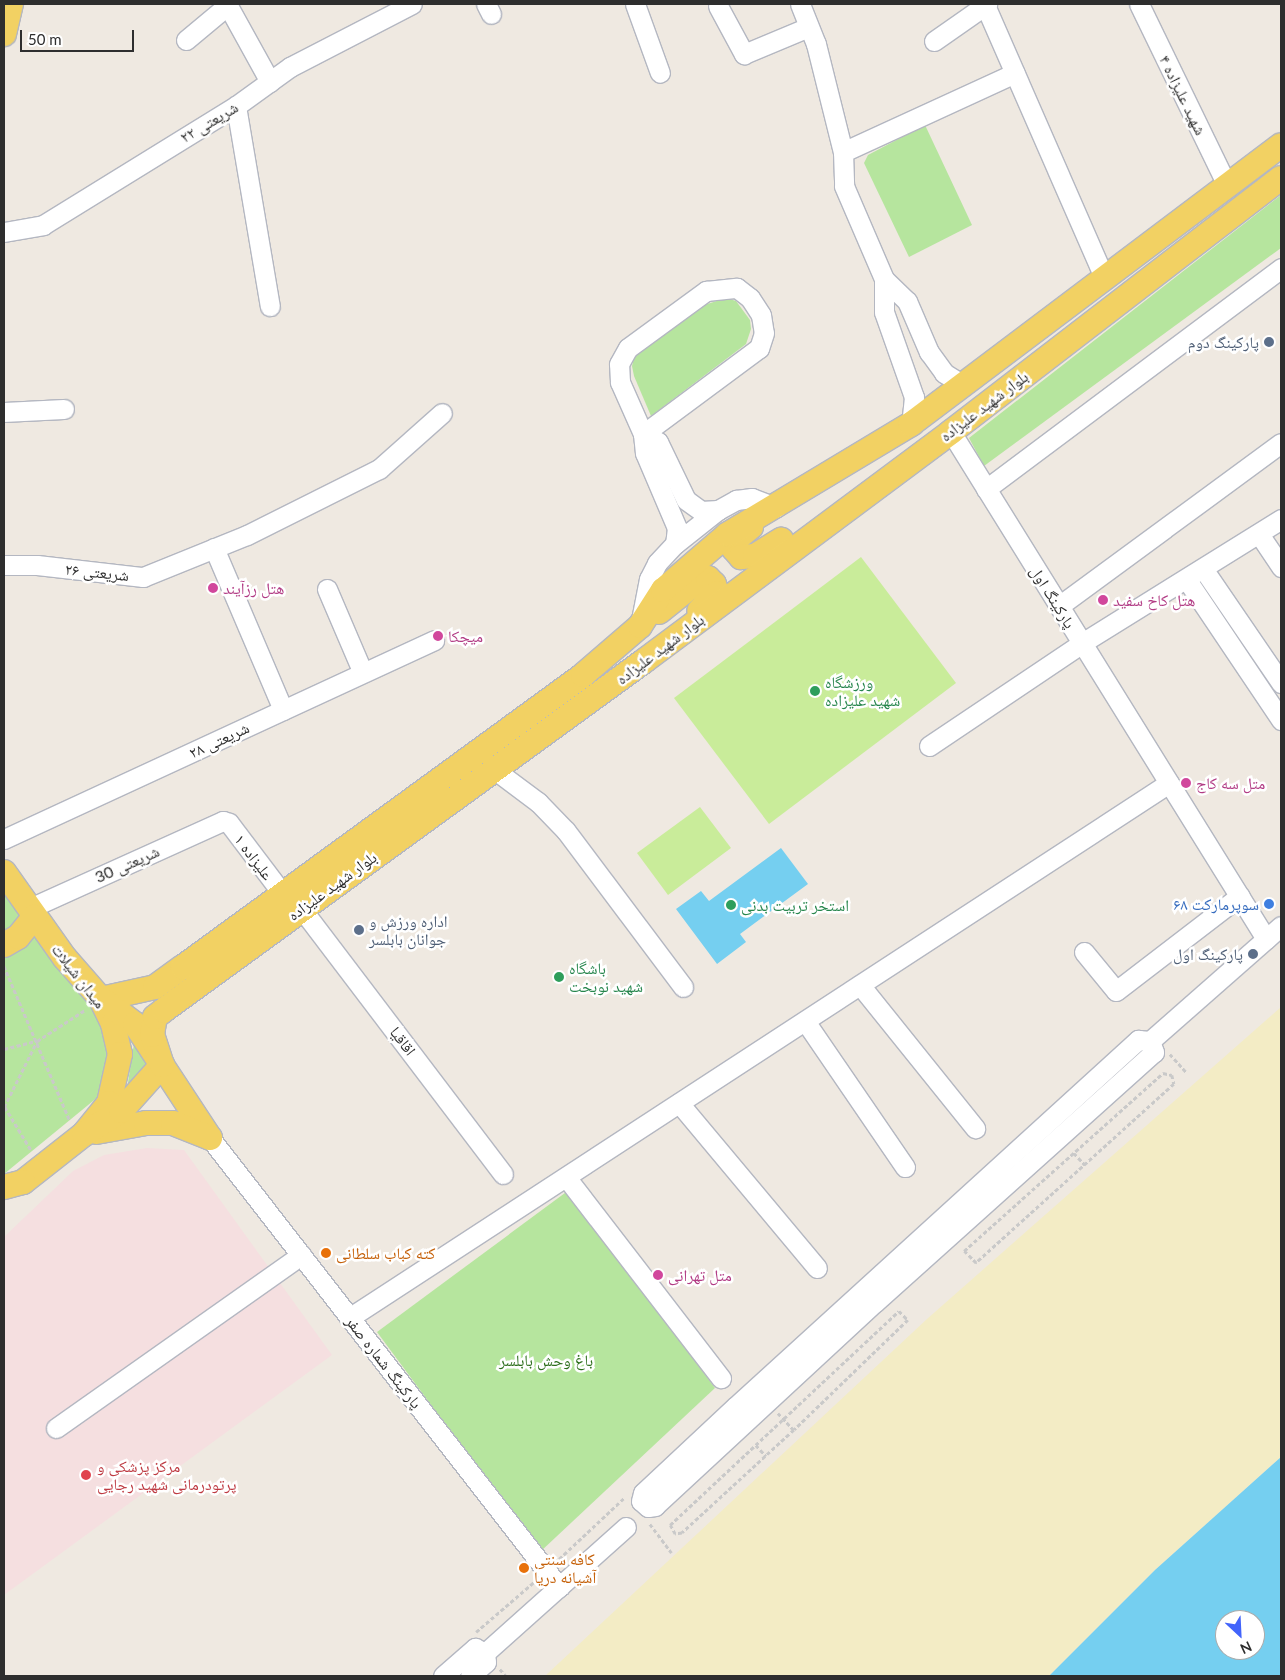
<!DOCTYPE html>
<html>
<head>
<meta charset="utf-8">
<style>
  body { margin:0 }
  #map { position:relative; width:1285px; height:1680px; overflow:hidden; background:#efe9e1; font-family:Lato,"Noto Naskh Arabic",sans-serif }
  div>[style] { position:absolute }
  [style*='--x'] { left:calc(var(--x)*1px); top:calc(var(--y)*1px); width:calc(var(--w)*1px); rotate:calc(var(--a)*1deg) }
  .medical>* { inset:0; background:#f5dfe0 }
  .green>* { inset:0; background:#b6e59e }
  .sand>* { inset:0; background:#f3ecc5 }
  .pitch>* { inset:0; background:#c9ec9a }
  .water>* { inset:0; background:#75cff0 }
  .path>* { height:2.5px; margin-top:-1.25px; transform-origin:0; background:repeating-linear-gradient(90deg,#c9c9c9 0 4px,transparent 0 6.5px) }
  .roads { filter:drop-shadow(1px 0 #b4b7c1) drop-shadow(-1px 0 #b4b7c1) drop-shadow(0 1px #b4b7c1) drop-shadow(0 -1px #b4b7c1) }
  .minor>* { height:19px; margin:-9.5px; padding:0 9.5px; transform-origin:9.5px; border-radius:9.5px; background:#fff }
  .major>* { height:24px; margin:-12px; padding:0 12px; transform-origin:12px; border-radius:12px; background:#f2d163 }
  .dots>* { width:14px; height:14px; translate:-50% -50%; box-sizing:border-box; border:2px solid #fff; border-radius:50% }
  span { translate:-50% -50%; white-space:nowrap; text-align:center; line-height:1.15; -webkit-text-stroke:5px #fff; paint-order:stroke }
  .street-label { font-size:16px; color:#2e2e2e }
  .service-label { font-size:16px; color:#4e5e75 }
  .right { translate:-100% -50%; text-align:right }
  .left { translate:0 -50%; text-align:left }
  .hotel-label { font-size:16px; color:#b23c85 }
  .leisure-label { font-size:16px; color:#27864d }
  .shop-label { font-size:16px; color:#366cbe }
  .food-label { font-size:16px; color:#c56008 }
  .park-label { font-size:16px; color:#2c6e1b }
  .health-label { font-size:16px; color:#be3a42 }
  .frame { position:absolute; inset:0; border:5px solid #2e2e2e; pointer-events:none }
  .north { position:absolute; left:1215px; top:1610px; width:50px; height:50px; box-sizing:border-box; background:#fff; border:1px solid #ababab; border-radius:50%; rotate:155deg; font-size:14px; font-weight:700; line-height:20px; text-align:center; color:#2e2e2e }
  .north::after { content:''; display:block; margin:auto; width:18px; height:22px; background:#4264fb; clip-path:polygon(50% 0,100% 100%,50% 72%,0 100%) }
  .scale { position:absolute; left:20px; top:30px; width:114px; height:22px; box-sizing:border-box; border:2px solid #2e2e2e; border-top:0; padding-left:6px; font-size:15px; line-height:18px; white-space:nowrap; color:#2e2e2e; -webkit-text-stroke:4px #fff; paint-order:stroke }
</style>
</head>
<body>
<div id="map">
  <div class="medical">
    <i style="clip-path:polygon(147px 1148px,184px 1150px,332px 1355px,4px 1595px,4px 1237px,73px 1171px,104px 1155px)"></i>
  </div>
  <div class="green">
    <i style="clip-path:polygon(925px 125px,972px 225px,909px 257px,864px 163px,868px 155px)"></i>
    <i style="clip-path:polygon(1281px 195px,1281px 248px,984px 466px,969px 438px)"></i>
    <i style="clip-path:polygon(726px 298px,736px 301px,750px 320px,751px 329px,746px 344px,651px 416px,634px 376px,632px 366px,635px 355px,698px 307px)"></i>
    <i style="clip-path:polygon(4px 884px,17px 905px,20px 916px,15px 927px,4px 932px)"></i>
    <i style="clip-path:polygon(36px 927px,97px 1008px,113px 1041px,104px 1092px,4px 1174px,4px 953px)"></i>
    <i style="clip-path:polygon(135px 1037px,153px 1063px,127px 1089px)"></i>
    <i style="clip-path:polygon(569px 1190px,715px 1388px,540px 1552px,377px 1332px)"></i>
  </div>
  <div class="sand">
    <i style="clip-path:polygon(1281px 1007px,1281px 1457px,1155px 1570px,1049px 1676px,545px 1676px,927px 1319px)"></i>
  </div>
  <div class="pitch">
    <i style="clip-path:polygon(861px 557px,956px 683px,769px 824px,674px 698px)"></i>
    <i style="clip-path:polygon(700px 807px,731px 848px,668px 895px,637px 853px)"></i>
  </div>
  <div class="water">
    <i style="clip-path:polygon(781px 848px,808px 884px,740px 934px,746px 942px,717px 964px,676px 909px,701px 891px,709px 901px)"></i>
    <i style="clip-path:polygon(evenodd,1281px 1457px,1281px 1676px,1049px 1676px,1155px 1570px,1281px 1457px,1225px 1620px,1255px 1620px,1255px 1650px,1225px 1650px,1225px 1620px)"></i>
  </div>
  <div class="path">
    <i style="--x:4;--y:966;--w:168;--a:66.9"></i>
    <i style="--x:4;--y:1049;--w:34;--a:-14"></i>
    <i style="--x:37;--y:1041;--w:57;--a:-32.9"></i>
    <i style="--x:1170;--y:1054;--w:25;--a:48"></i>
    <i style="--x:1163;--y:1073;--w:9;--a:13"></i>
    <i style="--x:1172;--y:1075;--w:9;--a:77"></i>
    <i style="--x:1174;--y:1084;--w:267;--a:137.9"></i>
    <i style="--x:976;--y:1263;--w:17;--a:-135"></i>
    <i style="--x:964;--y:1251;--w:267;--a:-41.8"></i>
    <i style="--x:4;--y:1107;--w:74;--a:-63.4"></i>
    <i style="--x:5;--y:1107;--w:50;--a:58.8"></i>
    <i style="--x:1074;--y:1153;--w:16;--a:47"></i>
    <i style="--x:899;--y:1311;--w:13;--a:45"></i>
    <i style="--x:908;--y:1320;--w:158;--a:136"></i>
    <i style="--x:794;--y:1430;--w:152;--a:137.4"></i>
    <i style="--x:682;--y:1533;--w:7;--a:172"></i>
    <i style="--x:675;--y:1534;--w:10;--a:-119"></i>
    <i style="--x:670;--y:1525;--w:313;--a:-43.1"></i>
    <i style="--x:778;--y:1413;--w:23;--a:47"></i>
    <i style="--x:756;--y:1445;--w:15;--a:48"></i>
    <i style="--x:650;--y:1524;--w:36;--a:53"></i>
    <i style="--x:559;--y:1559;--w:89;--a:-43.2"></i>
    <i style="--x:476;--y:1632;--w:77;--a:-40.8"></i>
    <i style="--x:500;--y:1669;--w:9;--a:49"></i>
  </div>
  <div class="roads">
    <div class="minor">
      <i style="--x:227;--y:4;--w:89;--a:61.1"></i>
      <i style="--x:486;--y:4;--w:11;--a:63"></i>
      <i style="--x:635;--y:4;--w:73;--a:70.1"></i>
      <i style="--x:800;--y:4;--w:43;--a:68.2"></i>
      <i style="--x:816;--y:44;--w:111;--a:76"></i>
      <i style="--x:843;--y:152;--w:34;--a:88"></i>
      <i style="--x:844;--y:186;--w:101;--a:66.7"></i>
      <i style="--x:884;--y:279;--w:32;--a:44"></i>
      <i style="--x:907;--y:301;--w:56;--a:66.7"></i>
      <i style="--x:929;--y:352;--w:26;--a:54"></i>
      <i style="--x:944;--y:373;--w:22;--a:32"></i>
      <i style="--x:1139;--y:4;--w:201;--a:64.1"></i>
      <i style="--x:985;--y:5;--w:298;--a:66.4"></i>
      <i style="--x:718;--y:6;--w:55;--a:61.6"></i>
      <i style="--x:744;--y:54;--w:70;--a:-22.6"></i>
      <i style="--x:186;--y:40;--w:55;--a:-39.8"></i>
      <i style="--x:934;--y:41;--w:65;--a:-34.9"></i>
      <i style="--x:236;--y:106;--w:203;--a:80.4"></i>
      <i style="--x:843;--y:152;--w:189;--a:-24.7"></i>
      <i style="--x:4;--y:232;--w:40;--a:-10"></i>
      <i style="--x:43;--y:225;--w:227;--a:-31.7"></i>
      <i style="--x:236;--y:106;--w:67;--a:-35.8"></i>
      <i style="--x:290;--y:67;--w:137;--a:-27.3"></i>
      <i style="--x:884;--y:279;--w:33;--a:90"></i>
      <i style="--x:884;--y:312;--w:90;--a:70.6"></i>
      <i style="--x:914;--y:397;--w:27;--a:96"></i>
      <i style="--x:737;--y:288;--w:16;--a:38"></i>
      <i style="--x:750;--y:298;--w:20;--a:57"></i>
      <i style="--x:761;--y:315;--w:18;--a:81"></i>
      <i style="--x:764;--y:333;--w:16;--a:108"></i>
      <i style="--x:759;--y:348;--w:144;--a:143.4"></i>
      <i style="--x:643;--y:434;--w:57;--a:-113.9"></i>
      <i style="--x:620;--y:382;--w:18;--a:-93"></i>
      <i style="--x:619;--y:364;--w:18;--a:-61"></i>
      <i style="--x:628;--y:348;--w:97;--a:-36.2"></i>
      <i style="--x:706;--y:291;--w:31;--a:-6"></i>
      <i style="--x:4;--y:412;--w:60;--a:-2.9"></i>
      <i style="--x:951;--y:432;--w:597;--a:58.15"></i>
      <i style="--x:643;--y:434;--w:19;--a:84"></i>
      <i style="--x:645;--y:453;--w:82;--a:66.9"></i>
      <i style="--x:677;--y:528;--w:16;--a:97"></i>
      <i style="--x:643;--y:434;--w:17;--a:28"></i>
      <i style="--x:658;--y:442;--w:64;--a:64.2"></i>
      <i style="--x:686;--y:500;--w:19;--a:36"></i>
      <i style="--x:701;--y:511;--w:17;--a:-3"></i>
      <i style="--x:986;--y:489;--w:369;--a:-36.8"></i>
      <i style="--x:1259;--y:534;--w:40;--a:56"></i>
      <i style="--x:214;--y:548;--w:176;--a:66.9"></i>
      <i style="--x:4;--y:565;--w:33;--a:0"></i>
      <i style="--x:37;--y:565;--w:107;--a:6.5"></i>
      <i style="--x:143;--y:577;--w:112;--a:-22"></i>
      <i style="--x:247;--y:535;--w:148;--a:-26.6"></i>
      <i style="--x:379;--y:469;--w:84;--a:-41.6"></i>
      <i style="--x:1204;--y:570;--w:137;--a:55.7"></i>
      <i style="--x:1187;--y:580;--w:169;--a:56.1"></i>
      <i style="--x:327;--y:589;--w:91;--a:66.8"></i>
      <i style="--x:1059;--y:606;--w:275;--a:-36.3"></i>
      <i style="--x:641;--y:620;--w:42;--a:-79"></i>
      <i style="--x:649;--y:579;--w:18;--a:-63"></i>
      <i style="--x:657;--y:563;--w:26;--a:-47"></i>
      <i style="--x:675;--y:544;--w:55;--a:-38.3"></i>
      <i style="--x:718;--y:510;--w:21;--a:-29"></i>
      <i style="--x:736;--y:500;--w:16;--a:-7"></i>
      <i style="--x:752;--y:498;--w:26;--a:21"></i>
      <i style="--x:929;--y:746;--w:184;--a:-33.9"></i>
      <i style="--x:1082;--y:643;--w:234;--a:-31.9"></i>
      <i style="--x:495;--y:770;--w:54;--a:36.7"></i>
      <i style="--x:538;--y:802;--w:40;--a:46"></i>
      <i style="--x:566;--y:831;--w:195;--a:53.1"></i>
      <i style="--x:4;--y:839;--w:474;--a:-24.8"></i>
      <i style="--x:301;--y:908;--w:334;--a:52.8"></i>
      <i style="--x:28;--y:909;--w:214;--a:-24.3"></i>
      <i style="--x:223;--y:821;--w:6;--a:18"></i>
      <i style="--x:229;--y:823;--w:88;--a:52.9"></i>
      <i style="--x:1084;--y:952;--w:50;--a:50.6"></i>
      <i style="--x:1116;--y:991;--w:156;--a:-37.5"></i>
      <i style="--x:860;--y:985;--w:184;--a:51.2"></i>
      <i style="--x:805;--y:1021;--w:177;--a:55.6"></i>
      <i style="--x:1138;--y:1040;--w:12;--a:5"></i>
      <i style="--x:1150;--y:1041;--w:12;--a:70"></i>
      <i style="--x:1154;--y:1052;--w:375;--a:138.1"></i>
      <i style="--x:875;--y:1302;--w:300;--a:137.2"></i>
      <i style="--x:655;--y:1506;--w:7;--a:172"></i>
      <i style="--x:648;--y:1507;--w:9;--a:-139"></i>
      <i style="--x:641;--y:1501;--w:8;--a:-76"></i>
      <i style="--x:643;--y:1493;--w:127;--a:-43.1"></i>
      <i style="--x:736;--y:1406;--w:544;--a:-42.32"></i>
      <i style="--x:1150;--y:1041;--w:174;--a:-41.3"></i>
      <i style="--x:679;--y:1103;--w:215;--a:50.1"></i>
      <i style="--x:210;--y:1138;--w:569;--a:52.14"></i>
      <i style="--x:566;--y:1177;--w:254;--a:52.4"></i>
      <i style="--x:349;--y:1318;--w:979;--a:-33.12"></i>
      <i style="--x:56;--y:1428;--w:300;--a:-35.2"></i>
      <i style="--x:485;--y:1653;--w:189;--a:-41.8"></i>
      <i style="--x:443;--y:1676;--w:43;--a:-41.2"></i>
      <i style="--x:475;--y:1648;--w:11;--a:27"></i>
      <i style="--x:485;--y:1653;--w:9;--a:84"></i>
      <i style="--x:486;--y:1662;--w:21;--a:139"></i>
    </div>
    <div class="major">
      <i style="--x:4;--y:34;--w:31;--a:-77"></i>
      <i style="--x:751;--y:527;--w:22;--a:141"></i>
      <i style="--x:734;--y:541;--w:8;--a:90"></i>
      <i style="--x:734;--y:549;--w:11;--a:49"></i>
      <i style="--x:741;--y:557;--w:14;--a:-4"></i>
      <i style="--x:755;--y:556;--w:31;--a:-32"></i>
      <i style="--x:659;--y:612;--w:45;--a:-38.7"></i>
      <i style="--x:694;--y:584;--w:15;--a:-23"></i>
      <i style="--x:708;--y:578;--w:8;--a:45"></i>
      <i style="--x:714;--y:584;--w:9;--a:72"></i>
      <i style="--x:717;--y:593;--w:25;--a:135"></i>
      <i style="--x:4;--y:872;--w:105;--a:54.7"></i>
      <i style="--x:65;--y:958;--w:55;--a:48.7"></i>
      <i style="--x:101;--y:999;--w:28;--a:64"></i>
      <i style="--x:113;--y:1024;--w:31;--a:77"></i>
      <i style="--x:120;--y:1054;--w:50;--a:102.7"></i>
      <i style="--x:109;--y:1103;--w:40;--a:129"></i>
      <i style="--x:84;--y:1134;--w:78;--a:141.8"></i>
      <i style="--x:23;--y:1182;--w:20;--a:165"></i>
      <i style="--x:4;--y:945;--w:16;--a:-30"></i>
      <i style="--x:18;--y:937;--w:26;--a:-51"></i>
      <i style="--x:101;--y:999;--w:55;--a:-12.5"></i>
      <i style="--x:155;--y:987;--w:34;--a:-36"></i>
      <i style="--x:183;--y:967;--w:495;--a:-36.1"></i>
      <i style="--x:583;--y:675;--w:75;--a:-40.7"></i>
      <i style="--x:640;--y:626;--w:43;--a:-57.4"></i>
      <i style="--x:663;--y:590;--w:86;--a:-40.7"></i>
      <i style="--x:728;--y:534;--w:214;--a:-31"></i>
      <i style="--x:911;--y:424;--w:463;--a:-37"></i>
      <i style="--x:103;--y:1000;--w:40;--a:37"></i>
      <i style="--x:135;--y:1024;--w:136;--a:56.7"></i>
      <i style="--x:96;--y:1132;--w:51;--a:-10.2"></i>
      <i style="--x:146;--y:1123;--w:27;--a:0"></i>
      <i style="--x:173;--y:1123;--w:40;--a:22"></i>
      <i style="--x:84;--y:1134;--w:44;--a:-31.9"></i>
      <i style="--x:121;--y:1111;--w:62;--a:-48.3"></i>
      <i style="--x:162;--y:1065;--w:32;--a:-108"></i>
      <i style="--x:152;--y:1035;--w:18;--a:-81"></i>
      <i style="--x:155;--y:1017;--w:11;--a:-38"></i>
      <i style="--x:164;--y:1010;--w:593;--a:-36.02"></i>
      <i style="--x:644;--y:661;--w:383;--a:-36.7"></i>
      <i style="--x:951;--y:432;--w:416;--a:-37.6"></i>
    </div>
  </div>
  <div class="dots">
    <i style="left:1269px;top:342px;background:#5c6f8a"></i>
    <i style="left:213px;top:588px;background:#d1479c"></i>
    <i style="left:1103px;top:600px;background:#d1479c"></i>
    <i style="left:438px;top:636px;background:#d1479c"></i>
    <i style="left:815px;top:691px;background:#2e9e5b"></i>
    <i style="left:1186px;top:783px;background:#d1479c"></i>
    <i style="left:1269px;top:904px;background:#3f7fe0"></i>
    <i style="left:731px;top:905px;background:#2e9e5b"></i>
    <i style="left:359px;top:930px;background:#5c6f8a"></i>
    <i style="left:1253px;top:954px;background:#5c6f8a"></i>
    <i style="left:559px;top:977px;background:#2e9e5b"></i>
    <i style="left:326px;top:1253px;background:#e8710a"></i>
    <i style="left:658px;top:1275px;background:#d1479c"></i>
    <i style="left:86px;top:1475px;background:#e0444e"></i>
    <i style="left:524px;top:1568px;background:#e8710a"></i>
  </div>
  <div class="street-label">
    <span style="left:1183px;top:95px;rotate:64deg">شهید علیزاده ۴</span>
    <span style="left:209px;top:122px;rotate:-31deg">شریعتی ۲۲</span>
    <span style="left:984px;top:406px;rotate:-37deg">بلوار شهید علیزاده</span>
    <span style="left:97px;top:572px;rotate:6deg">شریعتی ۲۶</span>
    <span style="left:1053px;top:597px;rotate:58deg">پارکینگ اول</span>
    <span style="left:660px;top:649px;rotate:-37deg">بلوار شهید علیزاده</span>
    <span style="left:219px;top:740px;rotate:-25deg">شریعتی ۲۸</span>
    <span style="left:254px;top:857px;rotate:53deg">علیزاده ۱</span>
    <span style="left:127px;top:864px;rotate:-24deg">شریعتی 30</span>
    <span style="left:332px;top:886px;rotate:-36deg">بلوار شهید علیزاده</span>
    <span style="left:79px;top:976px;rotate:52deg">میدان شیلات</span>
    <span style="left:403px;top:1041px;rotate:53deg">اقاقیا</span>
    <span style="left:384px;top:1362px;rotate:52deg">پارکینگ شماره صفر</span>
  </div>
  <div class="service-label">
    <span class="right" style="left:1259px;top:342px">پارکینگ دوم</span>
    <span class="left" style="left:369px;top:930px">اداره ورزش و<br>جوانان بابلسر</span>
    <span class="right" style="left:1243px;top:954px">پارکینگ اول</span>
  </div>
  <div class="hotel-label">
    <span class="left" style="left:223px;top:588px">هتل رزآیند</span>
    <span class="left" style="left:1113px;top:600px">هتل کاخ سفید</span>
    <span class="left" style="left:448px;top:636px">میچکا</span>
    <span class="left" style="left:1196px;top:783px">متل سه کاج</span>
    <span class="left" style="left:668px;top:1275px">متل تهرانی</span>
  </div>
  <div class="leisure-label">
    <span class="left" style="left:825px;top:691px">ورزشگاه<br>شهید علیزاده</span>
    <span class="left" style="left:741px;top:905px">استخر تربیت بدنی</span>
    <span class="left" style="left:569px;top:977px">باشگاه<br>شهید نوبخت</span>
  </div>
  <div class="shop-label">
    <span class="right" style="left:1259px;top:904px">سوپرمارکت ۶۸</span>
  </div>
  <div class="food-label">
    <span class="left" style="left:336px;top:1253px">کته کباب سلطانی</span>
    <span class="left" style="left:534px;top:1568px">کافه سنتی<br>آشیانه دریا</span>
  </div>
  <div class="park-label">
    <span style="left:546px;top:1360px">باغ وحش بابلسر</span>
  </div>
  <div class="health-label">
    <span class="left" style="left:97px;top:1475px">مرکز پزشکی و<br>پرتودرمانی شهید رجایی</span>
  </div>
  <div class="frame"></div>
  <div class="north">N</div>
  <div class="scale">50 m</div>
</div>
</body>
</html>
